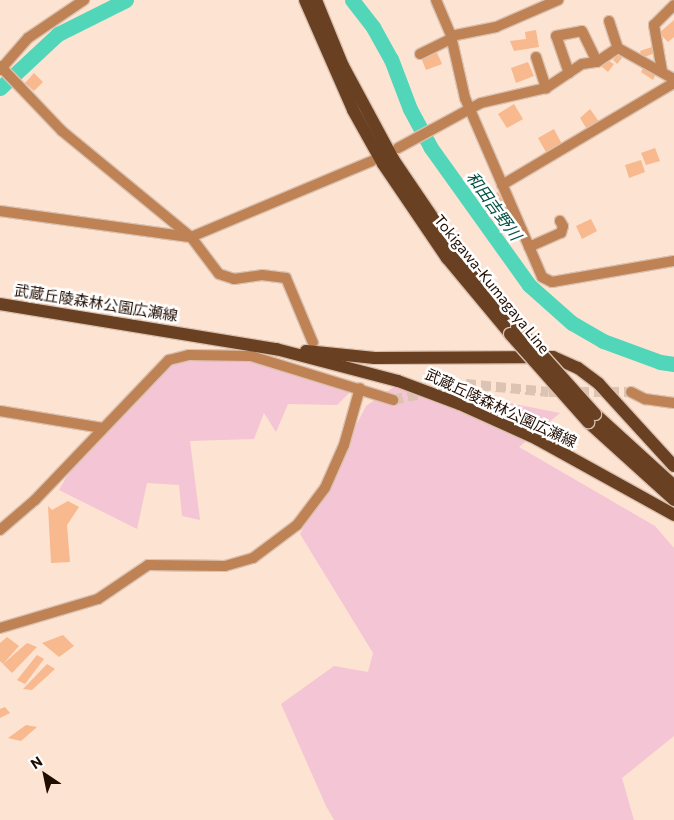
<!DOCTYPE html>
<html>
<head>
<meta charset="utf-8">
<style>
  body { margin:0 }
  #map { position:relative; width:674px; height:820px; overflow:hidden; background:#fde3d2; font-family:Commissioner,"Noto Sans JP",sans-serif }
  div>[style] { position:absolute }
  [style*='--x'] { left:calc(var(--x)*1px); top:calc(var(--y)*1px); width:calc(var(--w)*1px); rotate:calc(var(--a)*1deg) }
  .green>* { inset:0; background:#f4c5d4 }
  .river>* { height:15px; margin:-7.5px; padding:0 7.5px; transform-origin:7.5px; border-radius:7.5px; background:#51d6ba }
  .building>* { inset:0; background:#f7b98d }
  .minor-tunnel>* { height:10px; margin-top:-5px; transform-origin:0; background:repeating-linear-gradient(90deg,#dcc3b2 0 10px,transparent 0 15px) }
  .roads { filter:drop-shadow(1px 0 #dac1b0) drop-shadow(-1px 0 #dac1b0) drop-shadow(0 1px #dac1b0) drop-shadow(0 -1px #dac1b0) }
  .minor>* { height:10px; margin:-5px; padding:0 5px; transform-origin:5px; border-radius:5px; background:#be8255 }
  .major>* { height:12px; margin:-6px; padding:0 6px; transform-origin:6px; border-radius:6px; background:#694021 }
  .bridges { filter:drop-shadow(1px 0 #dac1b0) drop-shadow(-1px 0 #dac1b0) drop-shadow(0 1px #dac1b0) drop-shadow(0 -1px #dac1b0) }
  .major-bridge>* { height:12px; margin:-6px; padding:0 6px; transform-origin:6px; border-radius:6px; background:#694021 }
  span { translate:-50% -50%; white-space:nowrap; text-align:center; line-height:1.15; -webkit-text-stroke:5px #fff; paint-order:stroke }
  .street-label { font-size:15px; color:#210c00 }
  .water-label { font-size:16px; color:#005143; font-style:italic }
  .north { position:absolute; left:20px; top:750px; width:50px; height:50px; -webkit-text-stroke:4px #fff; paint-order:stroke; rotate:326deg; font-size:14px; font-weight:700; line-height:20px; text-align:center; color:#210c00 }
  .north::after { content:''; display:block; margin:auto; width:18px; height:22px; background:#210c00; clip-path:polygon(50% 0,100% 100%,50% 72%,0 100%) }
</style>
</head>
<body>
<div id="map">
  <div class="green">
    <i style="clip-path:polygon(169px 360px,265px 361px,350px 392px,337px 405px,288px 404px,276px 432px,264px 413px,254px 439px,190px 441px,200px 520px,182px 516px,179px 485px,147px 483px,137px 529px,59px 490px,67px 476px)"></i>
    <i style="clip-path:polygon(401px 382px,560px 413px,519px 447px,655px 526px,674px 548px,674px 736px,622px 778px,634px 820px,334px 820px,326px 806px,281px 704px,334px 666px,368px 672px,373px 653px,300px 534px,366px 406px)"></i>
  </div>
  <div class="river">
    <i style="--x:352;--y:0;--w:34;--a:52"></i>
    <i style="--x:373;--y:27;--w:37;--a:61"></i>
    <i style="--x:391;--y:59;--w:53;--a:69.2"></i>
    <i style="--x:410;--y:109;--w:44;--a:61.7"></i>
    <i style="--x:431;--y:148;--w:168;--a:54.4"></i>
    <i style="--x:529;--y:285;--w:57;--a:41.5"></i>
    <i style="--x:572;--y:323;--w:36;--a:30"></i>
    <i style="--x:603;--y:341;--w:61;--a:20.2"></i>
    <i style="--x:660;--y:362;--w:14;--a:8"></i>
    <i style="--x:0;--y:88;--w:79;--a:-43"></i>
    <i style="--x:58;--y:34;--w:76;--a:-26.6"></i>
  </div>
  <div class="building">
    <i style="clip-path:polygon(674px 20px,674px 37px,668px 42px,659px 33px)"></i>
    <i style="clip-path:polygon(536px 30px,539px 47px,514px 51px,510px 41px,526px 39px,525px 32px)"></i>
    <i style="clip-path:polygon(652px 47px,655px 53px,642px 58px,640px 51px)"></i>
    <i style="clip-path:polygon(435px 48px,442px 64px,426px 70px,420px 55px)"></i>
    <i style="clip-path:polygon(618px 54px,622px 58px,617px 64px,613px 60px)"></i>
    <i style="clip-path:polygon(607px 60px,614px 64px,608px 72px,601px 66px)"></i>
    <i style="clip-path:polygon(528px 62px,534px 76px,516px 83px,511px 68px)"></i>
    <i style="clip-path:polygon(644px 66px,656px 73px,653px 80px,641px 72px)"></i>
    <i style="clip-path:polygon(34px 73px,43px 82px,34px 91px,25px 83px)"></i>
    <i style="clip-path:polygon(514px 104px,523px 119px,507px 128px,498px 114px)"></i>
    <i style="clip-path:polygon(590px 109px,600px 123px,588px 131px,580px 118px)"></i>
    <i style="clip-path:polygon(554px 129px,563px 146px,547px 154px,538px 138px)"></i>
    <i style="clip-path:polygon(655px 148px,660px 161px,646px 165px,641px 153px)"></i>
    <i style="clip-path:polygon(641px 160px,645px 172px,629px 178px,625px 165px)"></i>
    <i style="clip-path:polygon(498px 192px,507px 209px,490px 219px,481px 201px)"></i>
    <i style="clip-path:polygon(591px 219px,597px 231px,582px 239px,576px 226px)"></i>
    <i style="clip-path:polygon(68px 501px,79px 507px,67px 525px,70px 562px,51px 563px,48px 506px,52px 510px)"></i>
    <i style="clip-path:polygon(63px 635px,74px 646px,59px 657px,42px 643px)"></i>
    <i style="clip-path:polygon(7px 637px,19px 646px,3px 664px,0 661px,0 643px)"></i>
    <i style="clip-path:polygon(27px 643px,37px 647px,12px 673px,3px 664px)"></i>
    <i style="clip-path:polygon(37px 655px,44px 659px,25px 684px,17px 680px)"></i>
    <i style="clip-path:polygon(47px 664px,55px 669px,32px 690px,23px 689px)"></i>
    <i style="clip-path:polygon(5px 707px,10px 713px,0 718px,0 709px)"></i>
    <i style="clip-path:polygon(26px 725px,37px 727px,21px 741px,8px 738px)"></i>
  </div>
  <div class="minor-tunnel">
    <i style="--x:393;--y:400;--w:75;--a:-12.4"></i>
    <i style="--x:466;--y:384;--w:83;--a:5.5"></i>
    <i style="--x:549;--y:392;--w:82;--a:0"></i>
  </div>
  <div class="roads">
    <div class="minor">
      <i style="--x:436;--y:0;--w:39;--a:67"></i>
      <i style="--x:451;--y:36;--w:64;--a:77.3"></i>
      <i style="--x:465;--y:98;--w:195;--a:66.7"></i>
      <i style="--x:542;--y:277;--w:11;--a:27"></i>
      <i style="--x:552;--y:282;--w:124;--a:-9.8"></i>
      <i style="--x:609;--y:21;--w:28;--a:72"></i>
      <i style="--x:451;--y:36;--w:46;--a:-11.3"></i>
      <i style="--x:496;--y:27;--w:68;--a:-23.5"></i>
      <i style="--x:420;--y:54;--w:34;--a:-26"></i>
      <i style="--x:536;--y:57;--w:33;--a:72"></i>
      <i style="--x:0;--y:66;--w:90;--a:46.4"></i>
      <i style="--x:62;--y:131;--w:167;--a:39.4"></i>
      <i style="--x:191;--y:237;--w:46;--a:52.9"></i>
      <i style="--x:219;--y:274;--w:16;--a:18"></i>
      <i style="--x:234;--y:279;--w:28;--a:-8"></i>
      <i style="--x:262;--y:275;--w:24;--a:7"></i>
      <i style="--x:286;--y:278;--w:70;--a:67.4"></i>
      <i style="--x:0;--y:70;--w:43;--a:-48.8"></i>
      <i style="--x:28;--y:38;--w:68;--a:-34.2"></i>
      <i style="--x:662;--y:71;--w:47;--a:-99.9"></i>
      <i style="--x:654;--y:25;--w:28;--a:-45"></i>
      <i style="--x:569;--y:73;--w:39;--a:-109"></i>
      <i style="--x:556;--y:36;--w:26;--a:-11"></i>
      <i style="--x:582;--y:31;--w:34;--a:64"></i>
      <i style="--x:398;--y:148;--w:94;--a:-28.5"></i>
      <i style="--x:481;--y:103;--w:67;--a:-13"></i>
      <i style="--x:546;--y:88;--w:43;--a:-33.7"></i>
      <i style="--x:582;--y:64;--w:15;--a:-8"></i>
      <i style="--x:597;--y:62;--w:25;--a:-34"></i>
      <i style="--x:618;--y:48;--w:64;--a:29"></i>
      <i style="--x:502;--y:185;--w:200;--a:-30.7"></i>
      <i style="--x:0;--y:211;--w:193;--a:7.8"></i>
      <i style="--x:191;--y:237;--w:196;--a:-22.8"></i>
      <i style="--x:529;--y:247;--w:35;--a:-24"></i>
      <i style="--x:561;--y:233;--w:7;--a:-74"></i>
      <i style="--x:563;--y:226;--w:6;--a:-121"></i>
      <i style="--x:631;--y:392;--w:16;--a:27"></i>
      <i style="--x:645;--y:399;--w:29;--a:8"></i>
      <i style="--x:0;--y:411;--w:104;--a:9.4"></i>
      <i style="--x:0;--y:530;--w:46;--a:-40.6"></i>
      <i style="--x:35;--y:500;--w:194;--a:-46.3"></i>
      <i style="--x:169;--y:360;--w:21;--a:-14"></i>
      <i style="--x:189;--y:355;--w:62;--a:0.9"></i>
      <i style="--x:251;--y:356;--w:149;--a:17.2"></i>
      <i style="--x:0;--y:628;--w:102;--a:-16.5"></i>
      <i style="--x:98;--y:599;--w:60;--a:-34.2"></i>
      <i style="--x:148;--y:565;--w:77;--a:0.7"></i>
      <i style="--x:225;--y:566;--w:29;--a:-16"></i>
      <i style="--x:253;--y:558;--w:55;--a:-36.9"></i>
      <i style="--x:297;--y:525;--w:46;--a:-52.9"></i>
      <i style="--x:325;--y:488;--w:47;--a:-66.2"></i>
      <i style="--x:344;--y:445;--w:59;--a:-74.3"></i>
    </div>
    <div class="major">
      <i style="--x:305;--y:0;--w:120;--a:66.4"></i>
      <i style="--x:353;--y:110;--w:62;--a:60.9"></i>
      <i style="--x:383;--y:164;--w:114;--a:55.8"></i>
      <i style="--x:447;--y:258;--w:99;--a:50.3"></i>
      <i style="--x:316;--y:0;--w:71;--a:67.8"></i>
      <i style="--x:343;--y:66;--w:106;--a:61.7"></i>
      <i style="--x:393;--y:159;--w:112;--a:55.9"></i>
      <i style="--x:456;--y:252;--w:97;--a:50.9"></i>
      <i style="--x:0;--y:304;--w:280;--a:9.3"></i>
      <i style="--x:276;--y:349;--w:126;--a:14.7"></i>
      <i style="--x:398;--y:381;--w:66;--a:20.4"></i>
      <i style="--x:460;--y:404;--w:85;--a:24.4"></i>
      <i style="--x:537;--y:439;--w:157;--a:29"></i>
      <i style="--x:306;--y:351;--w:69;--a:5.8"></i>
      <i style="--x:375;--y:358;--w:178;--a:-0.3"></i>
      <i style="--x:553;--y:357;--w:27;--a:24"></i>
      <i style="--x:578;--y:368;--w:26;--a:37"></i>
      <i style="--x:599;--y:384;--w:111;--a:47.6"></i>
      <i style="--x:595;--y:414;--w:107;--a:42.3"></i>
      <i style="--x:588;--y:422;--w:116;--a:42.2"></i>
    </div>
  </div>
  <div class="bridges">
    <div class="major-bridge">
      <i style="--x:517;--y:327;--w:117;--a:48.1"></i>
      <i style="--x:510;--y:334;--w:118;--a:48.4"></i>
    </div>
  </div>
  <div class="street-label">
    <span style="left:492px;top:284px;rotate:51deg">Tokigawa-Kumagaya Line</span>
    <span style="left:96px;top:303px;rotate:9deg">武蔵丘陵森林公園広瀬線</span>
    <span style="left:501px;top:408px;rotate:25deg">武蔵丘陵森林公園広瀬線</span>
  </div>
  <div class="water-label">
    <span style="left:494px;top:206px;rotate:54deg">和田吉野川</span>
  </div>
  <div class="north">N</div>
</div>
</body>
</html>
